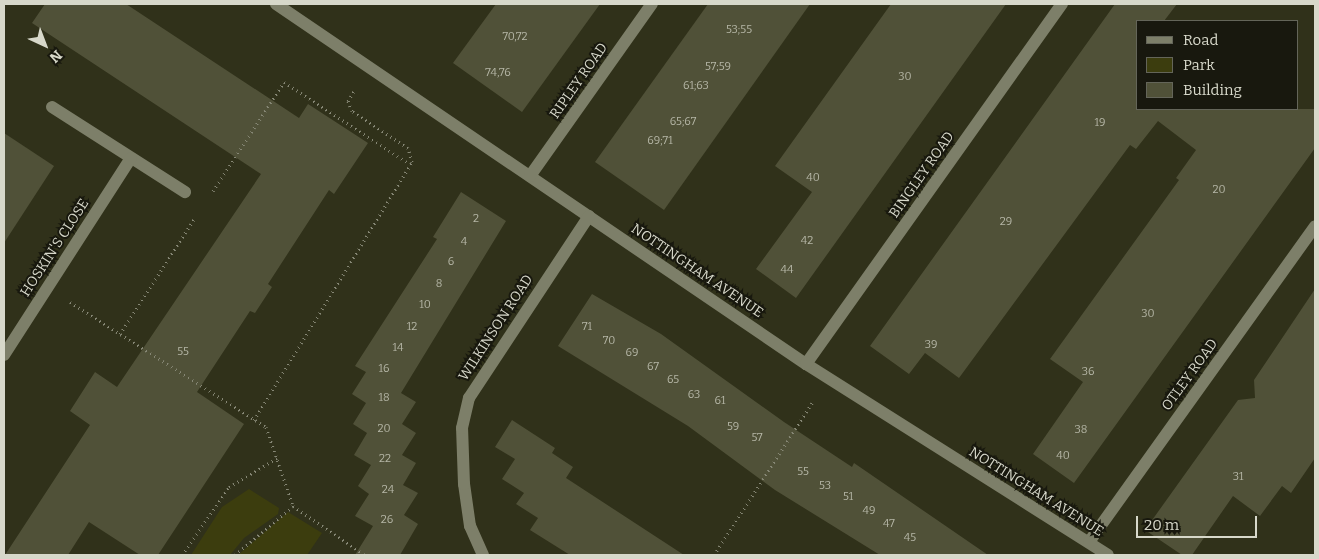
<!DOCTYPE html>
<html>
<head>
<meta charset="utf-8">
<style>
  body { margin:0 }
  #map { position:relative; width:1319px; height:559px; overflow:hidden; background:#30311a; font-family:Bitter,serif }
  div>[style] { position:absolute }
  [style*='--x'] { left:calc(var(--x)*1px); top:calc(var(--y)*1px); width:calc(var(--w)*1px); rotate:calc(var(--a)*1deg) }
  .green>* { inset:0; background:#3c3d0e }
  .building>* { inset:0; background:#505138 }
  .path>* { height:3px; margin-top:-1.5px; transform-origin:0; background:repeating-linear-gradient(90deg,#868775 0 1px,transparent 0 5px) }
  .minor>* { height:12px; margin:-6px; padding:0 6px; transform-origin:6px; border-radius:6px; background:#7d7f69 }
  span { translate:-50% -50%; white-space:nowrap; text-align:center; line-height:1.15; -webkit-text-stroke:4px #18180e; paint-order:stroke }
  .number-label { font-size:11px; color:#b5b6a6 }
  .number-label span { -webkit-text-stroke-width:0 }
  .street-label { font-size:14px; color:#d7d8ca }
  .frame { position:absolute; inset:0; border:5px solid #d7d8ca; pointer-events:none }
  .legend { position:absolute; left:1136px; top:20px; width:162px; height:90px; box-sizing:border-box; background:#18180e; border:1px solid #646559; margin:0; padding:6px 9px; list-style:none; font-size:15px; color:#d7d8ca }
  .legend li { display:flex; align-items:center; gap:10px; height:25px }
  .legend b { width:25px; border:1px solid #646559 }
  .north { position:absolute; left:20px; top:20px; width:50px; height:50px; -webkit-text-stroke:4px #18180e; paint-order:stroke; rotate:137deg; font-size:14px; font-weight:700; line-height:20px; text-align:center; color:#d7d8ca }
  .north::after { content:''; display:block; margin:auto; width:18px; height:22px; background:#d7d8ca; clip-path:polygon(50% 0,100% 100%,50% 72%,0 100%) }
  .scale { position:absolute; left:1136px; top:516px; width:121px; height:22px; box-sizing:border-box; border:2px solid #d7d8ca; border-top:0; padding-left:6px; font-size:15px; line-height:18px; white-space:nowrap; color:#d7d8ca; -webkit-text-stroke:4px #18180e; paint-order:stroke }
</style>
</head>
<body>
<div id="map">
  <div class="green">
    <i style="clip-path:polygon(249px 489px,279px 508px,278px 514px,244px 538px,230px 555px,191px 555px,222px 507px)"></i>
    <i style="clip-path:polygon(288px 512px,322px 533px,307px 555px,238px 555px)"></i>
  </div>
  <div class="building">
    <i style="clip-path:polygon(45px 4px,126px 4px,299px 118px,308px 104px,368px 143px,334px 194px,329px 190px,268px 284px,272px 287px,255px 313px,250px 311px,197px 392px,244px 424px,158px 555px,140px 555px,89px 522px,68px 555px,5px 555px,90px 425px,70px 411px,95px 372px,117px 387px,261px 174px,32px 23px)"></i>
    <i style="clip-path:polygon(496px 4px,600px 4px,522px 112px,453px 63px)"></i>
    <i style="clip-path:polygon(708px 4px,810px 4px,664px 210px,595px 162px)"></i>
    <i style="clip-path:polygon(891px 4px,1006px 4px,796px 298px,756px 269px,812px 192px,775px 166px)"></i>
    <i style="clip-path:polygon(1115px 4px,1177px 4px,1164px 21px,1138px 21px,1138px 109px,1315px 109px,1315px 148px,1074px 483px,1033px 454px,1083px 382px,1050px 359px,1179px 180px,1176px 178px,1196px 150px,1158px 121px,1136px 149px,1130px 145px,959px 378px,925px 353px,909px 374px,870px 346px)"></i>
    <i style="clip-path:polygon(4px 133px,54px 166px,4px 243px)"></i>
    <i style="clip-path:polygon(461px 192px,506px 221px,401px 393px,416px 402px,402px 424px,416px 433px,402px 455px,416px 463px,403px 485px,418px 493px,404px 515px,418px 524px,400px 555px,355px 555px,373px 526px,355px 516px,369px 494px,358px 486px,371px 465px,354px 455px,367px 433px,353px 424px,366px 403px,352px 394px,366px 372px,355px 366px,437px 239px,433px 237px)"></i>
    <i style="clip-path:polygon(1315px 289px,1315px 458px,1291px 493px,1282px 486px,1260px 516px,1233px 496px,1192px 555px,1182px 555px,1145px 530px,1238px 400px,1255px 398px,1254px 380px)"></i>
    <i style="clip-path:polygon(592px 294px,661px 334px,784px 422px,852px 467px,854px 463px,988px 555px,880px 555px,775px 490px,688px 426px,558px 346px)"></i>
    <i style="clip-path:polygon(512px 420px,555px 448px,552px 453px,573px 467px,566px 478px,684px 555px,570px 555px,530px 530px,538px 518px,516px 504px,524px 493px,502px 479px,515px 459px,495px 447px)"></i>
  </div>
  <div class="path">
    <i style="--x:213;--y:191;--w:130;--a:-56.9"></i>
    <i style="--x:284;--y:82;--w:150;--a:33.1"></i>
    <i style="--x:70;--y:302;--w:232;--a:32.5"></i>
    <i style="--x:266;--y:427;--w:83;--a:71.1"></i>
    <i style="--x:293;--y:506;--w:87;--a:34.2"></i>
    <i style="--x:120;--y:334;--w:137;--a:-57.2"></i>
    <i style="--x:254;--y:420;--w:303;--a:-58.5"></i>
    <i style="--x:412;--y:162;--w:15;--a:-106"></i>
    <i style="--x:408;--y:148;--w:67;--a:-146.5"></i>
    <i style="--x:352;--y:111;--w:11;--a:-112"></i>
    <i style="--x:348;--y:101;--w:12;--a:-59"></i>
    <i style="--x:182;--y:555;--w:83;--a:-55.3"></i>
    <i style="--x:229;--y:487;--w:56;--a:-31.1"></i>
    <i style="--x:235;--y:555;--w:76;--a:-40.2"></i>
    <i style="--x:714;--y:555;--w:184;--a:-57.2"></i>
  </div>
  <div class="minor">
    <i style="--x:276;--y:4;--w:641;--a:34.19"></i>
    <i style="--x:806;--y:364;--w:357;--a:32.3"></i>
    <i style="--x:52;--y:107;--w:158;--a:32.6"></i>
    <i style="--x:530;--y:176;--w:211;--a:-54.7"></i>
    <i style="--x:4;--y:355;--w:234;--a:-57.2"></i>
    <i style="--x:806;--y:364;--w:442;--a:-54.6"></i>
    <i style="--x:1089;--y:542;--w:388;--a:-54.4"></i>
    <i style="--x:483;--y:555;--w:32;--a:-114"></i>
    <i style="--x:470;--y:526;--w:42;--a:-98.1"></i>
    <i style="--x:464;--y:484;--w:56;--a:-92"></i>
    <i style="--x:462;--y:428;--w:31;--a:-77"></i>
    <i style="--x:469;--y:398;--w:218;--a:-56.6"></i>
  </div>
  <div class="number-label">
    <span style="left:739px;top:30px">53;55</span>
    <span style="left:515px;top:37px">70,72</span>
    <span style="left:718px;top:67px">57;59</span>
    <span style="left:498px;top:73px">74,76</span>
    <span style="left:905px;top:77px">30</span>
    <span style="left:696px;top:86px">61;63</span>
    <span style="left:683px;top:122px">65;67</span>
    <span style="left:1100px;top:123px">19</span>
    <span style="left:660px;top:141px">69;71</span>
    <span style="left:813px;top:178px">40</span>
    <span style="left:1219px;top:190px">20</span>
    <span style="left:476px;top:219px">2</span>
    <span style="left:1006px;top:222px">29</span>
    <span style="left:807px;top:241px">42</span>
    <span style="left:464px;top:242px">4</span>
    <span style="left:451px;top:262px">6</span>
    <span style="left:787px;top:270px">44</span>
    <span style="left:439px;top:284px">8</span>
    <span style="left:425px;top:305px">10</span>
    <span style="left:1148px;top:314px">30</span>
    <span style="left:412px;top:327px">12</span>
    <span style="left:587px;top:327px">71</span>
    <span style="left:609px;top:341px">70</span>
    <span style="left:931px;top:345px">39</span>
    <span style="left:398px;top:348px">14</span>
    <span style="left:183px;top:352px">55</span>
    <span style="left:632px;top:353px">69</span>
    <span style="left:653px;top:367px">67</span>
    <span style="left:384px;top:369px">16</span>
    <span style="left:1088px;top:372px">36</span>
    <span style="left:673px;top:380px">65</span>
    <span style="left:694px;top:395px">63</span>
    <span style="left:384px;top:398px">18</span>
    <span style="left:720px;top:401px">61</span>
    <span style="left:733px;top:427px">59</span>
    <span style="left:384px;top:429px">20</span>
    <span style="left:1081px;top:430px">38</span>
    <span style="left:757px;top:438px">57</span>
    <span style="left:1063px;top:456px">40</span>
    <span style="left:385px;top:459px">22</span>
    <span style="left:803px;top:472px">55</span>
    <span style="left:1238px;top:477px">31</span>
    <span style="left:825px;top:486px">53</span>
    <span style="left:388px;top:490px">24</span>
    <span style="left:848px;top:497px">51</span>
    <span style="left:869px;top:511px">49</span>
    <span style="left:387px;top:520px">26</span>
    <span style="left:889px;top:524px">47</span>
    <span style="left:910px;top:538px">45</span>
  </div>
  <div class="street-label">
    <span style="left:579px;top:81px;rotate:-55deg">RIPLEY ROAD</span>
    <span style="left:922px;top:175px;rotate:-55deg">BINGLEY ROAD</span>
    <span style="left:55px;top:248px;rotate:-57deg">HOSKIN'S CLOSE</span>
    <span style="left:697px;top:271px;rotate:34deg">NOTTINGHAM AVENUE</span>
    <span style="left:496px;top:328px;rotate:-57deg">WILKINSON ROAD</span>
    <span style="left:1190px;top:375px;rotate:-54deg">OTLEY ROAD</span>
    <span style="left:1036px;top:492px;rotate:32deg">NOTTINGHAM AVENUE</span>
  </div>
  <div class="frame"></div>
  <ul class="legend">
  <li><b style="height:6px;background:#7d7f69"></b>Road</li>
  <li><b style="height:14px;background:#3c3d0e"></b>Park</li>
  <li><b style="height:14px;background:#505138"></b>Building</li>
  </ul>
  <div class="north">N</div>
  <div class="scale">20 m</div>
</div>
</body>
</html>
